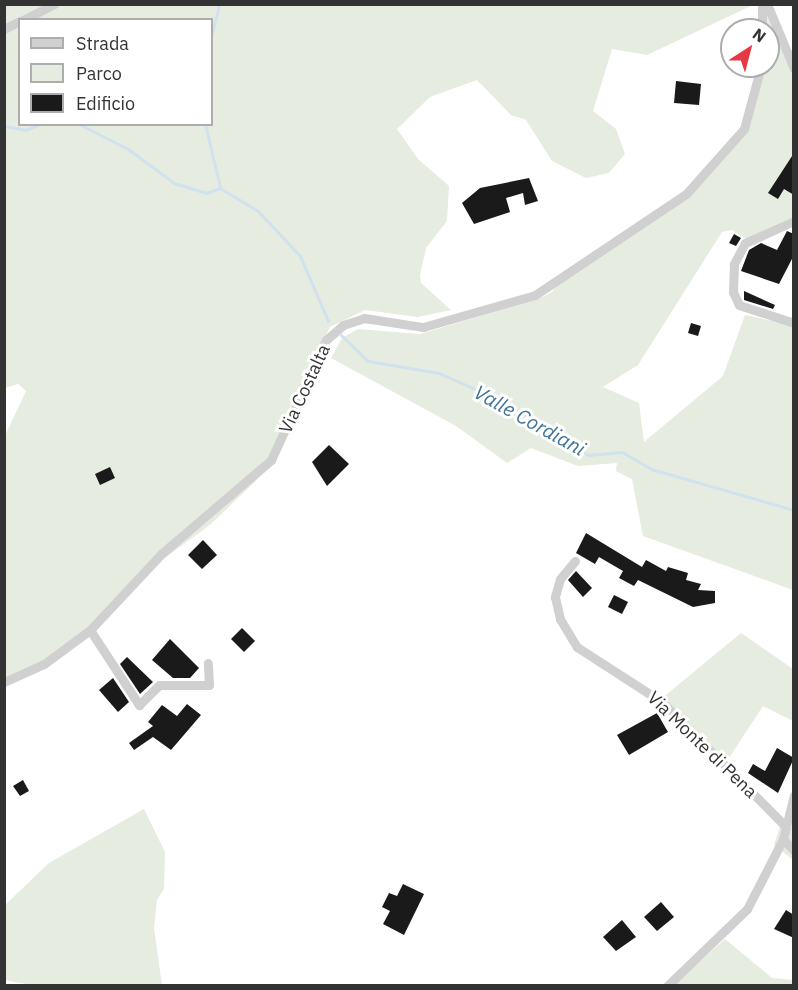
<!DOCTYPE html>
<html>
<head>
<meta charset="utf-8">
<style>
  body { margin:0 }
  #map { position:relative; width:798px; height:990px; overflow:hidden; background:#fff; font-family:"IBM Plex Sans",sans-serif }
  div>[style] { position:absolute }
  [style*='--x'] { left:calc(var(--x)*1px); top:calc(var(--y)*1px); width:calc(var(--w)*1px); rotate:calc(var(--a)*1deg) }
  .green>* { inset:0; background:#e6ecdf }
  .stream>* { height:3px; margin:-1.5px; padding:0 1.5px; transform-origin:1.5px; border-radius:1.5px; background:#cfe2ee }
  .building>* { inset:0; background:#1a1a1a }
  .street>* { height:9px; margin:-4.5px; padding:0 4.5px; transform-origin:4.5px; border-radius:4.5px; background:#d0d0d0 }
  span { translate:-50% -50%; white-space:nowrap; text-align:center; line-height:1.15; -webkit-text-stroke:6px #fff; paint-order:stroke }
  .street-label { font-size:18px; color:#333 }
  .water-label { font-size:20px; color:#3f7597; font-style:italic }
  .frame { position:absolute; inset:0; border:6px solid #333; pointer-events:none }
  .legend { position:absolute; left:18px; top:18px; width:195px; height:108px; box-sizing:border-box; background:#fff; border:2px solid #adadad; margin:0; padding:8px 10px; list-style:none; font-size:18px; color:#333 }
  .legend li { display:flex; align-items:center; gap:12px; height:30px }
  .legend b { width:30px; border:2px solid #adadad }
  .north { position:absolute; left:720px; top:18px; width:60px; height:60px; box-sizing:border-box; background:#fff; border:2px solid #adadad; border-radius:50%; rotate:36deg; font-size:16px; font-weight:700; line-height:24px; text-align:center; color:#333 }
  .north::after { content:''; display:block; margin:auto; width:21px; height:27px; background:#e63946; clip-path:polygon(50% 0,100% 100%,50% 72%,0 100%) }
</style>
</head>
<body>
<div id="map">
  <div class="green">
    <i style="clip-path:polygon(evenodd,4px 5px,753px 5px,647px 55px,612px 49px,593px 111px,616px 129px,625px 154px,609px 173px,586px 178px,552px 161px,526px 120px,511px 115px,477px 80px,430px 97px,397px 129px,418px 159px,449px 186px,447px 221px,426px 248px,420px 275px,421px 283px,451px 310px,418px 317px,365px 310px,330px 327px,282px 423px,276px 461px,211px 524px,139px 577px,89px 635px,5px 685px,5px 436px,26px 391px,18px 384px,5px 388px,4px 5px,20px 20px,212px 20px,212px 124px,20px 124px,20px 20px)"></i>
    <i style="clip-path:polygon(762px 5px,793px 59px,793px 219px,746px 239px,732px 230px,722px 232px,638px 365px,603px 387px,639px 403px,644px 442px,723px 376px,745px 315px,787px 324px,793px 314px,793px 590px,643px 536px,632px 479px,616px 471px,617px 463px,578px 466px,531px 448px,507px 463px,456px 426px,331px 358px,342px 338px,358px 329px,420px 334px,536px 300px,552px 292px,569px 269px,696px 186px,751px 123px,760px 66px,768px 66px,768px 30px,760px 30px)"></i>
    <i style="clip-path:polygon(741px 633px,793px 669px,793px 721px,763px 706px,727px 761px,661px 699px)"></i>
    <i style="clip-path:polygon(144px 809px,165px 852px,164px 889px,157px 900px,154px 928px,162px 985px,36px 986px,5px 980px,5px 905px,49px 863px)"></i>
    <i style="clip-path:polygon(780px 826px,793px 827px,793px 860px,774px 845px)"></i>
    <i style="clip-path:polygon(725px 939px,772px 978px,794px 980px,793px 986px,674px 985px)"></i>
  </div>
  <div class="stream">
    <i style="--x:212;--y:33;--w:30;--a:-76"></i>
    <i style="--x:79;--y:124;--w:55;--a:27"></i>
    <i style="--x:128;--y:149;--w:57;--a:36.5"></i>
    <i style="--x:174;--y:183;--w:34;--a:17"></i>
    <i style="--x:206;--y:193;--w:15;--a:-20"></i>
    <i style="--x:220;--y:188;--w:44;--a:31.2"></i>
    <i style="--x:258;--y:211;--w:62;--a:47"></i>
    <i style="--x:300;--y:256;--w:71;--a:66.7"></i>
    <i style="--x:205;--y:124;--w:65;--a:76.6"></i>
    <i style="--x:4;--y:126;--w:22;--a:10"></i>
    <i style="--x:26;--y:130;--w:15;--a:-23"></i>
    <i style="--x:341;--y:335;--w:37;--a:44"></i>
    <i style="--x:368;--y:361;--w:72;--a:9.6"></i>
    <i style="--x:439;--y:373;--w:69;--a:24"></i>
    <i style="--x:502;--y:401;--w:102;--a:32.1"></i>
    <i style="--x:588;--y:455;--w:34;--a:-5"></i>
    <i style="--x:622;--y:452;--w:34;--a:30"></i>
    <i style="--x:651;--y:469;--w:149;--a:16"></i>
  </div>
  <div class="building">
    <i style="clip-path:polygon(676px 81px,701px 84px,699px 105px,674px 103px)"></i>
    <i style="clip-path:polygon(794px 153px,794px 195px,784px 189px,778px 199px,768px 193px)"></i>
    <i style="clip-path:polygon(529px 178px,538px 201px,525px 205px,523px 193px,506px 198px,510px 212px,474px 224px,462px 203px,480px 188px)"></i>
    <i style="clip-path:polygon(787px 231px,794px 234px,794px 255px,779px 284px,741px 271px,749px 250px,761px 243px,777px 250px)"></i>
    <i style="clip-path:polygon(734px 234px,741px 238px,736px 246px,729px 243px)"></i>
    <i style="clip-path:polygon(744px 291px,775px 305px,773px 309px,744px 300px)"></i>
    <i style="clip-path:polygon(691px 323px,701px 326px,698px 336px,688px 333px)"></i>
    <i style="clip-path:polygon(329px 445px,349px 464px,327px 486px,312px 462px)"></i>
    <i style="clip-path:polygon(110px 467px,115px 478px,100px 485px,95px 474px)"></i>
    <i style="clip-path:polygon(586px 533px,642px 567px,646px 560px,666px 571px,668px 567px,688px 573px,686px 580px,701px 584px,698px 590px,715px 591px,715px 603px,693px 607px,638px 580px,634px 586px,619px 578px,623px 571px,599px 557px,595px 564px,576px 553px)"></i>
    <i style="clip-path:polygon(203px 540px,217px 555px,202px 569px,188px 555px)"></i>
    <i style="clip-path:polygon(576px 571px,592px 588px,583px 597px,568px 580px)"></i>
    <i style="clip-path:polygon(614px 595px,628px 602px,622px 614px,608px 607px)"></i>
    <i style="clip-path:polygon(242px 628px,255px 641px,244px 652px,231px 639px)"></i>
    <i style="clip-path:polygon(170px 639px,199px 668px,190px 678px,173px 678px,152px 660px)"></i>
    <i style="clip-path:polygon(127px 657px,153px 682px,140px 694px,120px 664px)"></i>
    <i style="clip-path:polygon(113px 678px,129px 702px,118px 712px,99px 690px)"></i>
    <i style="clip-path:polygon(187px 704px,201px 715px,171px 750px,153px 737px,134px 750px,129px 743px,153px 726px,148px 722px,162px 705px,177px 716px)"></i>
    <i style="clip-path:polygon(657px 713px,668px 732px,629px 755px,617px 735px)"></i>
    <i style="clip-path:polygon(777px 748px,794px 758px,778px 793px,748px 773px,753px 764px,765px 771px)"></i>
    <i style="clip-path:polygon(23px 780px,29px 791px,20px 796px,13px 786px)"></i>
    <i style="clip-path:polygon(403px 884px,424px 894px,404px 935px,383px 924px,390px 911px,382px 907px,389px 893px,397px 896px)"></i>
    <i style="clip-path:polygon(661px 902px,674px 917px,657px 931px,644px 917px)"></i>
    <i style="clip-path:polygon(786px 910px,794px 915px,794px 938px,774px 929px)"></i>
    <i style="clip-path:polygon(622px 920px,636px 937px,616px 951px,603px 937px)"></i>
  </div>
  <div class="street">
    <i style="--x:767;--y:4;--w:70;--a:67.4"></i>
    <i style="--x:23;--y:20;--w:35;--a:-27"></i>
    <i style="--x:4;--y:29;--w:18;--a:-27"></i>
    <i style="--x:762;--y:30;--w:26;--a:-90"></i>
    <i style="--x:794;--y:221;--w:54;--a:155.8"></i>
    <i style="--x:745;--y:243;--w:24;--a:118"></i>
    <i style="--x:734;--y:264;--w:28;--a:92"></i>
    <i style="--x:733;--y:292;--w:14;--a:65"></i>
    <i style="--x:739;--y:305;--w:58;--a:18.1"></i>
    <i style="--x:575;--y:561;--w:23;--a:130"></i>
    <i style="--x:560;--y:579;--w:19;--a:106"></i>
    <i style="--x:555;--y:597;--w:23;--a:77"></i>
    <i style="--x:560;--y:619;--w:33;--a:59"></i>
    <i style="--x:577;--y:647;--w:101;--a:32.9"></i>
    <i style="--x:662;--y:702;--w:173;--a:45.2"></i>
    <i style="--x:90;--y:630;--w:90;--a:56.8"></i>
    <i style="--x:139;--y:705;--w:28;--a:-45"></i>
    <i style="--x:159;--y:685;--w:50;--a:0"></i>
    <i style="--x:209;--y:685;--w:22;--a:-93"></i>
    <i style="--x:4;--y:682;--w:44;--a:-24.2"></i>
    <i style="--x:44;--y:664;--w:57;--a:-36.5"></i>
    <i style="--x:90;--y:630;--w:104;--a:-46.9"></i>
    <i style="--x:161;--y:554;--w:145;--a:-40.5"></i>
    <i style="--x:271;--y:460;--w:132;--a:-65.4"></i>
    <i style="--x:326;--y:340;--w:23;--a:-41"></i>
    <i style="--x:343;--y:325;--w:22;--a:-18"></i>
    <i style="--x:364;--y:318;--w:60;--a:8.7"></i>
    <i style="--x:423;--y:327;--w:116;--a:-15.9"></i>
    <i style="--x:535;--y:295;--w:182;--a:-33.8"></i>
    <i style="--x:686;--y:194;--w:87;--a:-48.3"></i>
    <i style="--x:744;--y:129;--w:65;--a:-74.9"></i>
    <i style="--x:783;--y:839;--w:16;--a:47"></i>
    <i style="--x:667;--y:986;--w:111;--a:-43.9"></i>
    <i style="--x:747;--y:909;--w:79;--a:-62.8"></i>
    <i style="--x:783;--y:839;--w:45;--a:-76"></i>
  </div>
  <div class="street-label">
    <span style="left:305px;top:389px;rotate:-65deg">Via Costalta</span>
    <span style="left:702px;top:745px;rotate:44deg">Via Monte di Pena</span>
  </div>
  <div class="water-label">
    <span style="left:530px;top:420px;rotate:29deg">Valle Cordiani</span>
  </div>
  <div class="frame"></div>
  <ul class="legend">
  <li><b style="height:8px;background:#d0d0d0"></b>Strada</li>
  <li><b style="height:16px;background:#e6ecdf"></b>Parco</li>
  <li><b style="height:16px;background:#1a1a1a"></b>Edificio</li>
  </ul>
  <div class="north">N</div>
</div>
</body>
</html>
